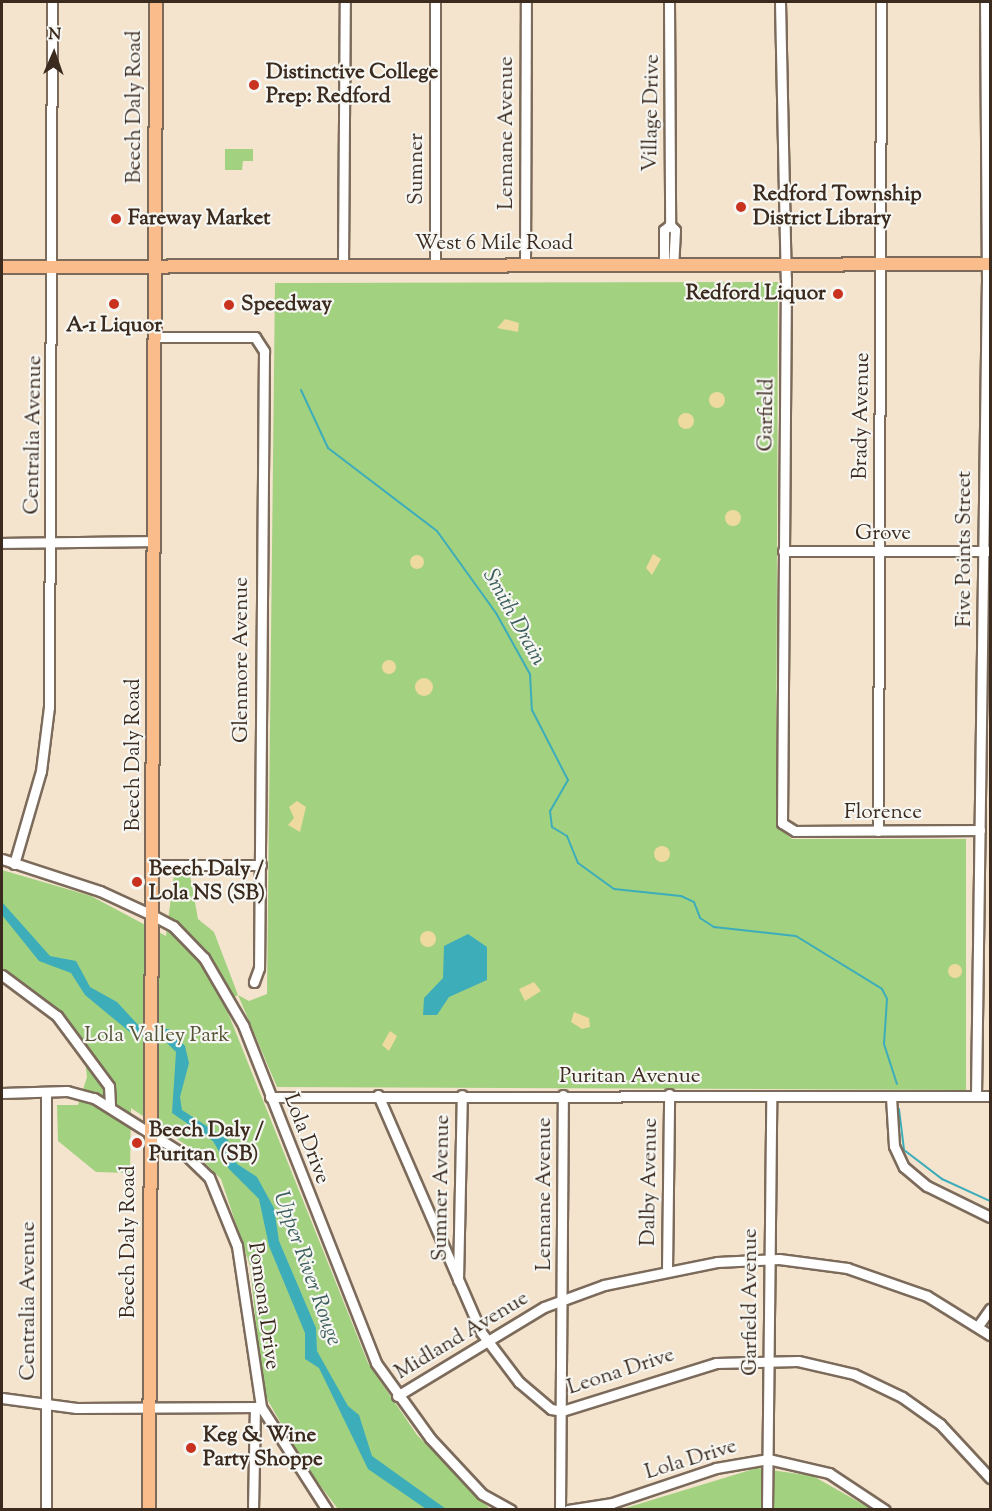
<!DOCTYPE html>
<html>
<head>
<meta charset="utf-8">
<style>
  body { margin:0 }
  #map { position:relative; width:992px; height:1511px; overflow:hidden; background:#f4e3cd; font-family:"Sorts Mill Goudy",serif }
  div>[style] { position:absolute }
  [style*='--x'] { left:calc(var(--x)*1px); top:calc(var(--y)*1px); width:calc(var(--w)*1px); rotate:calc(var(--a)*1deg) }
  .green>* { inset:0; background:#a2d180 }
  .sand>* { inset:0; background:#eeda9e }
  .round { border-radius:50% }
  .water>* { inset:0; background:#3dadba }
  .stream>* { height:2px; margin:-1px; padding:0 1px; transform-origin:1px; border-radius:1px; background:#3dadba }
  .roads { filter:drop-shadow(2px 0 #7c6b5b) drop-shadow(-2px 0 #7c6b5b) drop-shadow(0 2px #7c6b5b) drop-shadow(0 -2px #7c6b5b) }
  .minor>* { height:9px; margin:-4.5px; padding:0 4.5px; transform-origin:4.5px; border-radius:4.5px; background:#fff }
  .major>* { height:12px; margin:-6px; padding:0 6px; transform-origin:6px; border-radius:6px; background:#f9bc8a }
  .dots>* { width:16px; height:16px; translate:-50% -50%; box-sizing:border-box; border:3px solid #f6f6f2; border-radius:50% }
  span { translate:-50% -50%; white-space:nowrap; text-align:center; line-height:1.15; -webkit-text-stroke:4.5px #f6f6f2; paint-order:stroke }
  .poi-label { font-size:21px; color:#3b2a1e; font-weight:700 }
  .left { translate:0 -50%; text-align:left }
  .right { translate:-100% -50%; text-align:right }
  .street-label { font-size:21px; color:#3b2a1e }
  .park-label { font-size:21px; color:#555436 }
  .water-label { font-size:22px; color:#3c5e5c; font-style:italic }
  .frame { position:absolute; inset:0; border:3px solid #3b2a1e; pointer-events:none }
  .north { position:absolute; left:24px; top:24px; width:60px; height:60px; -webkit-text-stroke:4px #f6f6f2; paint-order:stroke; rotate:2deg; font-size:16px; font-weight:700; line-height:24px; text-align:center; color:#3b2a1e }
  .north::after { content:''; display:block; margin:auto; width:21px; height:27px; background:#3b2a1e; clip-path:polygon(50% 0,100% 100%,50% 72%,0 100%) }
</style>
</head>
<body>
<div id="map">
  <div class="green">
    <i style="clip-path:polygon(225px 149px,253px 149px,253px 161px,243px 161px,242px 170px,225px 170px)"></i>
    <i style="clip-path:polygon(778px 282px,776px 825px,792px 839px,966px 839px,966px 1090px,277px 1087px,238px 995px,224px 1003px,368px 1363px,417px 1435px,490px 1509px,338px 1509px,306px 1467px,263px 1392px,250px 1266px,221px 1179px,189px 1147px,131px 1108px,130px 1173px,96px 1172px,58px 1141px,57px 1105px,78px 1105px,87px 1077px,83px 1041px,52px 1004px,2px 968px,2px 870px,91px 896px,166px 936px,174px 875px,190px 875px,198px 919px,214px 932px,238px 995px,249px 1001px,267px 994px,275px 283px)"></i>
    <i style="clip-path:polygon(757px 1468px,813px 1476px,871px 1509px,619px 1510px)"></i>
  </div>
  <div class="sand">
    <i style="clip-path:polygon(505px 319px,519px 323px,518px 332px,497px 328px)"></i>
    <i class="round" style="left:709px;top:392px;width:16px;height:16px"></i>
    <i class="round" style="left:678px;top:413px;width:16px;height:16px"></i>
    <i class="round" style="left:725px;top:510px;width:16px;height:16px"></i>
    <i style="clip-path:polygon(653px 554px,661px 559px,652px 575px,646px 568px)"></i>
    <i class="round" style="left:410px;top:555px;width:14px;height:14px"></i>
    <i class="round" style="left:382px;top:660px;width:14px;height:14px"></i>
    <i class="round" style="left:415px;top:678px;width:18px;height:18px"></i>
    <i style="clip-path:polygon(297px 801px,306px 807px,300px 832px,288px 825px,294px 818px,289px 807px)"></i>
    <i class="round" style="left:654px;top:846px;width:16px;height:16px"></i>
    <i class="round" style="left:420px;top:931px;width:16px;height:16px"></i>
    <i class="round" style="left:948px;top:964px;width:14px;height:14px"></i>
    <i style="clip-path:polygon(534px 982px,541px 991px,525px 1001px,519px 989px)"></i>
    <i style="clip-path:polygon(574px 1012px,589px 1018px,590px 1027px,582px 1029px,571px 1022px)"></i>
    <i style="clip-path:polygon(390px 1031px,397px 1036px,389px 1051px,382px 1045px)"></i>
  </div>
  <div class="water">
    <i style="clip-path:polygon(2px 902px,50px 956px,76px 961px,90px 987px,117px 1002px,140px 1027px,169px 1029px,185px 1046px,189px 1063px,180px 1097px,182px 1110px,228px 1140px,237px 1164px,257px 1177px,274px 1208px,279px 1241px,316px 1328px,317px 1351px,348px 1406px,359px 1415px,372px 1456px,446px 1509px,426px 1509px,368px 1469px,319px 1368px,305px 1359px,305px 1333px,269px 1246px,259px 1199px,229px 1169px,213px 1141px,172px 1113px,176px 1052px,167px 1043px,131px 1033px,85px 995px,71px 973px,39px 961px,2px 915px)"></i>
    <i style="clip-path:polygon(468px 934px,487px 947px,487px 980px,449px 997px,437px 1015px,423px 1015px,424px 998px,443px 978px,444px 946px)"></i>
  </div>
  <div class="stream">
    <i style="--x:301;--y:390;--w:64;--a:65"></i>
    <i style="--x:328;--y:448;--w:137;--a:37.3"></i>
    <i style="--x:437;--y:531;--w:101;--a:54.3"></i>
    <i style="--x:496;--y:613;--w:70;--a:60.9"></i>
    <i style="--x:530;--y:674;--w:36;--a:87"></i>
    <i style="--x:532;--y:710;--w:79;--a:62.8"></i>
    <i style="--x:568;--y:780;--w:36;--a:120"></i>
    <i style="--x:550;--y:811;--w:16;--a:83"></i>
    <i style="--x:552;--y:827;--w:17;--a:31"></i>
    <i style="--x:567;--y:836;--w:29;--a:68"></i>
    <i style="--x:578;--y:863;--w:44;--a:35.8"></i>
    <i style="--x:614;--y:889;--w:67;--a:6"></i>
    <i style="--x:681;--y:896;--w:14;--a:25"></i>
    <i style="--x:694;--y:902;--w:17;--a:69"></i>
    <i style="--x:700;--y:918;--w:17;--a:33"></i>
    <i style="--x:714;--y:927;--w:82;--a:6.3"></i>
    <i style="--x:796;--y:936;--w:101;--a:31.6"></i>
    <i style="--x:882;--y:989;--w:11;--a:63"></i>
    <i style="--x:887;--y:999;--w:45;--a:93.8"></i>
    <i style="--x:884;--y:1044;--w:42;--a:72"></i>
    <i style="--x:899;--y:1109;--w:41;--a:83"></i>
    <i style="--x:904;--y:1150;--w:48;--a:37.3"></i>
    <i style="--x:942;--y:1179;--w:53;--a:24.6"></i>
  </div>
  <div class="roads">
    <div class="minor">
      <i style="--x:669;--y:2;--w:223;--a:89.7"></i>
      <i style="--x:780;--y:2;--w:277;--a:88.8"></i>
      <i style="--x:786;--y:279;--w:544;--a:90.42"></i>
      <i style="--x:782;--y:823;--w:15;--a:32"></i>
      <i style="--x:795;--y:831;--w:185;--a:-0.3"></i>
      <i style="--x:343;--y:263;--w:261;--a:-89.6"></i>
      <i style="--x:435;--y:264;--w:262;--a:-90"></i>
      <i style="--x:525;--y:264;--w:262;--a:-89.8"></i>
      <i style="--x:664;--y:264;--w:34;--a:-90"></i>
      <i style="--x:664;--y:230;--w:8;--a:-40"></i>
      <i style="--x:670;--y:225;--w:7;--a:45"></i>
      <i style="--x:675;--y:230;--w:34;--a:93"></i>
      <i style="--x:153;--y:337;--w:102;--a:0"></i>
      <i style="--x:255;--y:337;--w:17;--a:57"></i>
      <i style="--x:264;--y:351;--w:617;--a:90.46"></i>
      <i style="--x:259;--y:968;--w:15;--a:110"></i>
      <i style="--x:2;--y:543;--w:153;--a:-0.7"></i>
      <i style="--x:783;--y:551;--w:207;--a:0"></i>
      <i style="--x:878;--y:831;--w:829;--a:-89.79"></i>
      <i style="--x:2;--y:859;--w:103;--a:18.1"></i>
      <i style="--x:100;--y:891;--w:57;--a:24.8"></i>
      <i style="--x:152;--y:915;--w:24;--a:28"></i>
      <i style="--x:173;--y:926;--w:45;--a:45.9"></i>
      <i style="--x:204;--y:958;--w:78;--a:59.8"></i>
      <i style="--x:243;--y:1025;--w:363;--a:68.5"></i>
      <i style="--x:376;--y:1363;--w:92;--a:54.2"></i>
      <i style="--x:430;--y:1438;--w:76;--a:47.1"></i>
      <i style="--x:482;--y:1494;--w:33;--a:29"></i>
      <i style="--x:14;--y:864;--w:97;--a:-73.8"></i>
      <i style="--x:41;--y:771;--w:64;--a:-82.9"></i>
      <i style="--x:49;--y:707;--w:705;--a:-89.76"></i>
      <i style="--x:153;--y:865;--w:108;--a:0"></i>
      <i style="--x:2;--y:975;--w:69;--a:36.7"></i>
      <i style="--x:57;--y:1016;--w:87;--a:53.4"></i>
      <i style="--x:109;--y:1086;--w:21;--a:87"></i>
      <i style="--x:2;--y:1093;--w:65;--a:-1.8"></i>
      <i style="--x:67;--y:1091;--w:28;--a:15"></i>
      <i style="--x:94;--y:1098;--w:111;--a:32.1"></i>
      <i style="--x:188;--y:1157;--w:29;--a:44"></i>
      <i style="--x:209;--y:1177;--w:74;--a:67.9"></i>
      <i style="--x:237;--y:1246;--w:163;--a:81.5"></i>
      <i style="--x:261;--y:1407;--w:122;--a:57.3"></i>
      <i style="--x:378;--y:1095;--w:258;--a:66.5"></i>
      <i style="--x:481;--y:1332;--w:63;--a:52.8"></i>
      <i style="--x:519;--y:1382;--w:42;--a:40.2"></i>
      <i style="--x:551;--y:1409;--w:11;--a:10"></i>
      <i style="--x:562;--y:1411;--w:161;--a:-17.3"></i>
      <i style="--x:716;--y:1363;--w:82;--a:-1.4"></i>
      <i style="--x:798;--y:1361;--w:57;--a:13.1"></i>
      <i style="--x:854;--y:1374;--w:53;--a:25.6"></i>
      <i style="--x:902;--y:1397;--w:47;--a:35.4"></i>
      <i style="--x:940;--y:1424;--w:74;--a:47.2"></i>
      <i style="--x:976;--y:1096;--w:814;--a:-89.23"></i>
      <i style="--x:987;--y:282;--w:280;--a:-90.4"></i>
      <i style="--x:270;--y:1097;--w:720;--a:-0.08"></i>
      <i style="--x:891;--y:1097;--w:49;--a:86.5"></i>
      <i style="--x:894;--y:1146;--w:23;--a:65"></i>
      <i style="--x:904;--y:1167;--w:30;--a:40"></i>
      <i style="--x:927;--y:1186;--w:70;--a:26.2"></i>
      <i style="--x:667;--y:1270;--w:176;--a:-89.3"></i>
      <i style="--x:458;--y:1280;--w:185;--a:-88.8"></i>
      <i style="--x:978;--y:1326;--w:21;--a:-55"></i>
      <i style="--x:397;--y:1396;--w:172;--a:-31.2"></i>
      <i style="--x:544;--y:1307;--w:64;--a:-20.1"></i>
      <i style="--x:604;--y:1285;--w:115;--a:-11.5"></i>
      <i style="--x:717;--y:1262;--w:62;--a:-2.8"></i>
      <i style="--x:779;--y:1259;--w:69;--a:7.5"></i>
      <i style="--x:847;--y:1268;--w:85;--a:19.3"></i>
      <i style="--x:927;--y:1296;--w:74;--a:31.8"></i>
      <i style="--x:2;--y:1398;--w:75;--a:7.7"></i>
      <i style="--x:76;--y:1408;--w:185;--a:-0.3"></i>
      <i style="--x:46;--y:1510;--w:418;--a:-90"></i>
      <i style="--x:253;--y:1510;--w:102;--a:-88.9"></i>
      <i style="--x:560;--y:1510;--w:415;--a:-89.6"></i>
      <i style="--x:568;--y:1510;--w:45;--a:-9"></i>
      <i style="--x:612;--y:1503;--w:110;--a:-18.6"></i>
      <i style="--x:716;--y:1468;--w:53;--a:-9.8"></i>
      <i style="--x:768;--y:1459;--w:63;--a:12.9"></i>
      <i style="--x:829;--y:1473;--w:67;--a:33.5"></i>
      <i style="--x:767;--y:1510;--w:414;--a:-89.4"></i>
    </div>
    <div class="major">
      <i style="--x:2;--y:267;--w:988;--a:-0.17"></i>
      <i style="--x:149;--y:1510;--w:1508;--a:-89.73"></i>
    </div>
  </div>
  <div class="dots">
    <i style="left:254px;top:85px;background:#c8321e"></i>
    <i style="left:741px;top:207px;background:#c8321e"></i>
    <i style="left:116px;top:219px;background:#c8321e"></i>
    <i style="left:838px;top:294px;background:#c8321e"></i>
    <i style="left:114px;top:304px;background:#c8321e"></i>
    <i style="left:229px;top:305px;background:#c8321e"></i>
    <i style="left:137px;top:882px;background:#c8321e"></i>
    <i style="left:137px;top:1143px;background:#c8321e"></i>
    <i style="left:191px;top:1448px;background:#c8321e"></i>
  </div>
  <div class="poi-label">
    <span class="left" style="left:266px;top:85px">Distinctive College<br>Prep: Redford</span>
    <span class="left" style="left:753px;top:207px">Redford Township<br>District Library</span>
    <span class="left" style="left:128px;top:219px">Fareway Market</span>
    <span class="right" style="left:826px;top:294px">Redford Liquor</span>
    <span class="left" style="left:241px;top:305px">Speedway</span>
    <span style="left:114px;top:326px">A-1 Liquor</span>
    <span class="left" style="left:149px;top:882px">Beech Daly /<br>Lola NS (SB)</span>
    <span class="left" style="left:149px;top:1143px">Beech Daly /<br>Puritan (SB)</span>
    <span class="left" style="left:203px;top:1448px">Keg &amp; Wine<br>Party Shoppe</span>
  </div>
  <div class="street-label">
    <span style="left:135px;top:107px;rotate:-90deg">Beech Daly Road</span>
    <span style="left:652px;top:113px;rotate:-89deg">Village Drive</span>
    <span style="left:507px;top:133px;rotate:-90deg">Lennane Avenue</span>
    <span style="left:417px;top:169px;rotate:-90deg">Sumner</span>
    <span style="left:494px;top:244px">West 6 Mile Road</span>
    <span style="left:767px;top:415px;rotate:-89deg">Garfield</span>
    <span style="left:862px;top:416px;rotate:-89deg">Brady Avenue</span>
    <span style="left:34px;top:435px;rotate:-89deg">Centralia Avenue</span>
    <span style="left:883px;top:534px">Grove</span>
    <span style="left:965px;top:549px;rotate:-90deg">Five Points Street</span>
    <span style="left:242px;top:660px;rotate:-90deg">Glenmore Avenue</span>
    <span style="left:134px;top:755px;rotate:-90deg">Beech Daly Road</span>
    <span style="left:883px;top:813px">Florence</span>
    <span style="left:630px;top:1077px">Puritan Avenue</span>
    <span style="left:306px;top:1139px;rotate:69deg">Lola Drive</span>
    <span style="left:650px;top:1182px;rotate:-89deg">Dalby Avenue</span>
    <span style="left:442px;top:1188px;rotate:-89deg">Sumner Avenue</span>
    <span style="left:545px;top:1194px;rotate:-90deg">Lennane Avenue</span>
    <span style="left:129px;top:1242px;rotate:-90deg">Beech Daly Road</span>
    <span style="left:29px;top:1301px;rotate:-90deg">Centralia Avenue</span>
    <span style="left:751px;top:1302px;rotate:-90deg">Garfield Avenue</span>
    <span style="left:263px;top:1306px;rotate:82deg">Pomona Drive</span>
    <span style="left:462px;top:1336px;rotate:-31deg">Midland Avenue</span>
    <span style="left:621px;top:1372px;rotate:-18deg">Leona Drive</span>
    <span style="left:691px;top:1460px;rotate:-17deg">Lola Drive</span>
  </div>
  <div class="park-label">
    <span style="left:157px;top:1036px">Lola Valley Park</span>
  </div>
  <div class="water-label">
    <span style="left:513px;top:618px;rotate:61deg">Smith Drain</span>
    <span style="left:306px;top:1269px;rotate:70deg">Upper River Rouge</span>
  </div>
  <div class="frame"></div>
  <div class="north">N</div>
</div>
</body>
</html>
